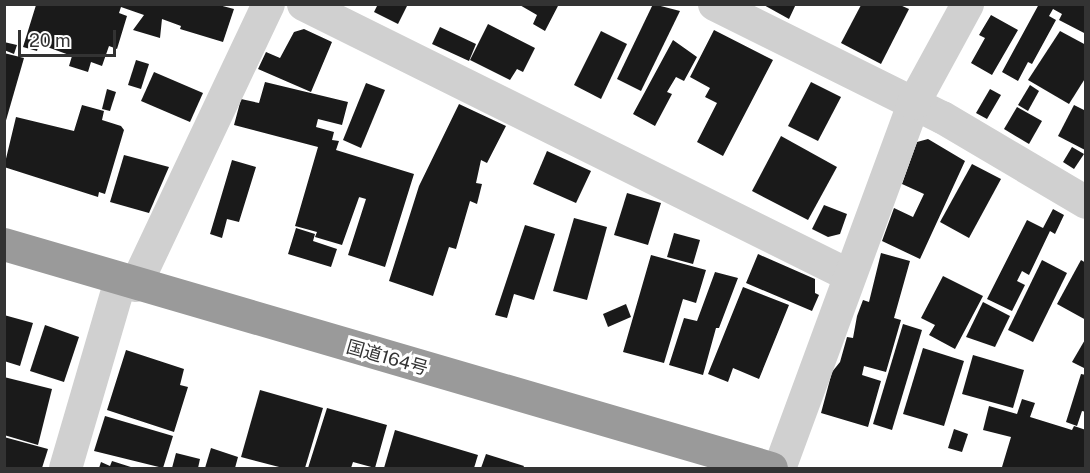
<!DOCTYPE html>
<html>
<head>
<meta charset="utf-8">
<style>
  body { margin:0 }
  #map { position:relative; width:1090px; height:473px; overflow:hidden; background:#fff; font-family:"Public Sans","Noto Sans JP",sans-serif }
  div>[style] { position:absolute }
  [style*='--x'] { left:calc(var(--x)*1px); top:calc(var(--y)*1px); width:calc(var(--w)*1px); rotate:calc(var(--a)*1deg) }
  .building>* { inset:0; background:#1a1a1a }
  .street>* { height:33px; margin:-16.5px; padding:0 16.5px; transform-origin:16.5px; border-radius:16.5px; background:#d0d0d0 }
  .highway>* { height:33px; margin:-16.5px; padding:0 16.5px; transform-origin:16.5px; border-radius:16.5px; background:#9a9a9a }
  span { translate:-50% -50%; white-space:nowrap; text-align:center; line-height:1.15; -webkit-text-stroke:6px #fff; paint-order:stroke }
  .street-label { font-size:18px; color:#333 }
  .frame { position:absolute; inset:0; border:6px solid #333; pointer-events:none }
  .scale { position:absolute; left:18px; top:30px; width:98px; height:27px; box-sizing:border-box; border:3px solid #333; border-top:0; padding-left:8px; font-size:18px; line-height:21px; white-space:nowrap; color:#333; -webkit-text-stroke:4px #fff; paint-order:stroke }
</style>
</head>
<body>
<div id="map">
  <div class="building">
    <i style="clip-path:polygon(215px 4px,234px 9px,223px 42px,180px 29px,181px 26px,162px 19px,160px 38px,133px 30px,144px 15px,121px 7px,119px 13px,127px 16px,117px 49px,109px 46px,102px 66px,91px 62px,88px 72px,69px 66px,72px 56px,39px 44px,37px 51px,23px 47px,36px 5px)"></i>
    <i style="clip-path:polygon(378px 4px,408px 4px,398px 24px,374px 12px)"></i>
    <i style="clip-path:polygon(518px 4px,559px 4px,545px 31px,533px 24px,537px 15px)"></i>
    <i style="clip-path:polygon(653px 4px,680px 11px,641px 91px,617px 79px)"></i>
    <i style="clip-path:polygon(762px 4px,796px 4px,789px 19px)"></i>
    <i style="clip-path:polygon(1039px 4px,1086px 4px,1086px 34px,1059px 20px,1062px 14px,1053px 9px,1049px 16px,1056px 20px,1032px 64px,1028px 62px,1018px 81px,1002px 72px)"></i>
    <i style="clip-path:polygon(861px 5px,900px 5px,909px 9px,881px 64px,841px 43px)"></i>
    <i style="clip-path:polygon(991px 15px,1018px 30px,992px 75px,971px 63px,985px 38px,979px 35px)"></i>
    <i style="clip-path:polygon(488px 24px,535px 48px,523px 72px,517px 69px,510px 80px,470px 60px)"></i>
    <i style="clip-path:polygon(440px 27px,476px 44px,469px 61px,432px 44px)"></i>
    <i style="clip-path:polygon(304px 29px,332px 42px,311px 92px,258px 69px,266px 52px,280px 58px,294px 32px)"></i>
    <i style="clip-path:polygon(714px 30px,773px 60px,723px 156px,697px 142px,717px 103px,705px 97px,710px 88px,690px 77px)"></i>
    <i style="clip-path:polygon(601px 31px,627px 44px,601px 99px,574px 85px)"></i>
    <i style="clip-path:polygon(1060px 31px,1086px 45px,1086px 77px,1069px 104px,1028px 80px)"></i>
    <i style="clip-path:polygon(673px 40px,697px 57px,684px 81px,676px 77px,667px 92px,672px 94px,655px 126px,633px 114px)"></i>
    <i style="clip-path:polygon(4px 42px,17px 45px,14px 54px,4px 50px)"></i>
    <i style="clip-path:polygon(4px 53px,24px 58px,5px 124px,4px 124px)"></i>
    <i style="clip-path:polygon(136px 60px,149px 64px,141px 89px,128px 85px)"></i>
    <i style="clip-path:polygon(154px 72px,203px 93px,190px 122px,141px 101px)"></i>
    <i style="clip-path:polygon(265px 82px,348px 102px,342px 125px,318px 119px,316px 127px,334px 132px,332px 140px,339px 141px,336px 150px,414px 174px,385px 267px,348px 255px,366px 199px,359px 197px,362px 189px,342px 245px,315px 237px,317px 232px,295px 226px,318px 147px,234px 125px,241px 99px,259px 103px)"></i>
    <i style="clip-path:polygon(811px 82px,841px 97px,818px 141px,788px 126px)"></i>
    <i style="clip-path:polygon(366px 83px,385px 90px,361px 148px,343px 140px)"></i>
    <i style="clip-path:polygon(1030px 85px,1039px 91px,1028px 111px,1018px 105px)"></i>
    <i style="clip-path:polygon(107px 89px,116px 92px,110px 111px,102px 109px)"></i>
    <i style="clip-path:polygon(990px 89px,1001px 95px,987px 119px,976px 113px)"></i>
    <i style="clip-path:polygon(459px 104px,506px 126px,487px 163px,481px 160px,476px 183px,482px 184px,477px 204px,470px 201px,456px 249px,449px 247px,433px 296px,389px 281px,419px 186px)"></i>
    <i style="clip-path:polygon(82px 105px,104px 111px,102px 120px,121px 126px,124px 130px,105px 194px,99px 192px,98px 197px,4px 167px,16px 117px,74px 131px)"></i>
    <i style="clip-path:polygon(1074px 105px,1086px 111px,1085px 150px,1058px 136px)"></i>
    <i style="clip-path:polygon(1017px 107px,1042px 121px,1029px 144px,1004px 129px)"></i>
    <i style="clip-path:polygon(781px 136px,837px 167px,808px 220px,752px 191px)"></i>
    <i style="clip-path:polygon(928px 139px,965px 161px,920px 259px,882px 241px,894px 208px,913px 217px,924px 194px,902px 184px,917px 142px)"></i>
    <i style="clip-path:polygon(1072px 147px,1084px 154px,1074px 169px,1063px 162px)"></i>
    <i style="clip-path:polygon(547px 151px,591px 171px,576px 203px,533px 184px)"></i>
    <i style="clip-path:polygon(124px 155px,169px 167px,149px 213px,110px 202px)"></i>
    <i style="clip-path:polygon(232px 160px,256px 167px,239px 222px,227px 219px,222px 238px,210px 234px)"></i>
    <i style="clip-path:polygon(972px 164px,1001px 179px,969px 238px,940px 222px)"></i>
    <i style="clip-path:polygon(627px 193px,661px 203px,648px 245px,614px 235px)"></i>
    <i style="clip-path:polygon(824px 205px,847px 214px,840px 234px,828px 237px,812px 229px)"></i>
    <i style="clip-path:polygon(1053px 209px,1064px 215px,1055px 234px,1050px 231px,1029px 275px,1022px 271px,1017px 281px,1025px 285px,1012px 311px,987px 299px,1027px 220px,1043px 228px)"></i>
    <i style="clip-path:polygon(574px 218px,607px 227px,587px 300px,553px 291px)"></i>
    <i style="clip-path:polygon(525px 225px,555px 234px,534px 300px,514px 294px,507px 318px,495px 315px)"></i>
    <i style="clip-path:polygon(296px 228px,315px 234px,313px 241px,337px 249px,331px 267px,288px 254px)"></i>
    <i style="clip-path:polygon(674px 233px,700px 240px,693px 264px,667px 257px)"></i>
    <i style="clip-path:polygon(881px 253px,910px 261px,894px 318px,901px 320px,886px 372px,864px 366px,862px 375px,881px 381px,868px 427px,821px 413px,832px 372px,840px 362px,847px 337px,853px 338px,857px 316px,863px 300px,869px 302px)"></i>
    <i style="clip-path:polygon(758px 254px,815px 279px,815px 293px,819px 295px,812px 311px,746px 283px)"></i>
    <i style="clip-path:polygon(651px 255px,706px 270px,696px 303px,683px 299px,664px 363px,623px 352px)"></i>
    <i style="clip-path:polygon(1042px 260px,1067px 273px,1033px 342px,1008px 330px)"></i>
    <i style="clip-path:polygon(1081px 260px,1086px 263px,1086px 320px,1057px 304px)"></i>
    <i style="clip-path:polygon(715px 272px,738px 278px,719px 328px,716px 328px,703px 375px,669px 365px,684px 318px,697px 321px)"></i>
    <i style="clip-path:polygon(943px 276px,983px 296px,955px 349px,929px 335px,935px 325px,921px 318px)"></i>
    <i style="clip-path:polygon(743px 287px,789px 305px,759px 379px,733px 368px,728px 382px,708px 374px)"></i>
    <i style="clip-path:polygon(983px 302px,1010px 316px,995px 347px,966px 337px)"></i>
    <i style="clip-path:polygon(626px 304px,631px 317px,608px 327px,603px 314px)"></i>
    <i style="clip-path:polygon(4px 315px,33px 323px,20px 366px,4px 361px)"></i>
    <i style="clip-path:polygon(903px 324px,922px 330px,892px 430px,873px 424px)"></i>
    <i style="clip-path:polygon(45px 325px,79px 337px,64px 382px,30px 371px)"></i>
    <i style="clip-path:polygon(1086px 338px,1086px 369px,1072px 362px)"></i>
    <i style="clip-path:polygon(923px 348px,964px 361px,944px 426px,903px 414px)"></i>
    <i style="clip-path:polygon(126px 350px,184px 369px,180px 385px,188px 387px,174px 432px,107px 410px)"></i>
    <i style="clip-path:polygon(973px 355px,1024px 370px,1013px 408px,962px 394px)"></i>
    <i style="clip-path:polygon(1081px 374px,1086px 375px,1086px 412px,1082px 411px,1077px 426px,1066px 422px)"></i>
    <i style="clip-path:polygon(4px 377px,52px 389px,38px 445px,4px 435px)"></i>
    <i style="clip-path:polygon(260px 390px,323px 408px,305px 468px,283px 468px,241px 457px)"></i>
    <i style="clip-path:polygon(1022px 399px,1035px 403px,1030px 417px,1072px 430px,1074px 426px,1086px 430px,1086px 468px,1002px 467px,1011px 437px,983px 430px,989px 406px,1017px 414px)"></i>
    <i style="clip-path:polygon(327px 408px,387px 425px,375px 468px,353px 462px,351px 468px,308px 468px)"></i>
    <i style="clip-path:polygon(105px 416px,173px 436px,163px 468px,94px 451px)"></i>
    <i style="clip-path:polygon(954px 429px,968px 434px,962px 452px,948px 448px)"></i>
    <i style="clip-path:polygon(395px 430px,478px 455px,474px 468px,384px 468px)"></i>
    <i style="clip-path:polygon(4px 437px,48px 449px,42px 468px,4px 468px)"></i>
    <i style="clip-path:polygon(211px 448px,238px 457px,235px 468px,205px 468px)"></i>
    <i style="clip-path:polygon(176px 453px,200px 459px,198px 468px,172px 468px)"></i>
    <i style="clip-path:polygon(486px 454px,524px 466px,523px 468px,481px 468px)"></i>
    <i style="clip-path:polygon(112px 461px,134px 468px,99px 468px,101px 462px,110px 466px)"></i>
  </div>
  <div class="street">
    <i style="--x:303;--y:4;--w:610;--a:26.4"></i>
    <i style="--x:714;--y:4;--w:254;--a:26.4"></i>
    <i style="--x:942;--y:117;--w:167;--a:30.6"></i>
    <i style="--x:135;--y:285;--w:311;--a:-64.7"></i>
    <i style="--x:65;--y:468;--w:196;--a:-73.7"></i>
    <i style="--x:779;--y:468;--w:389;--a:-69.8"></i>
    <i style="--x:913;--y:103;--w:113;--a:-61.4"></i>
  </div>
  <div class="highway">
    <i style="--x:4;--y:244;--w:799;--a:16.28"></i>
  </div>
  <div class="street-label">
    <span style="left:387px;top:358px;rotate:16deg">国道164号</span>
  </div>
  <div class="frame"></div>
  <div class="scale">20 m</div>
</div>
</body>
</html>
